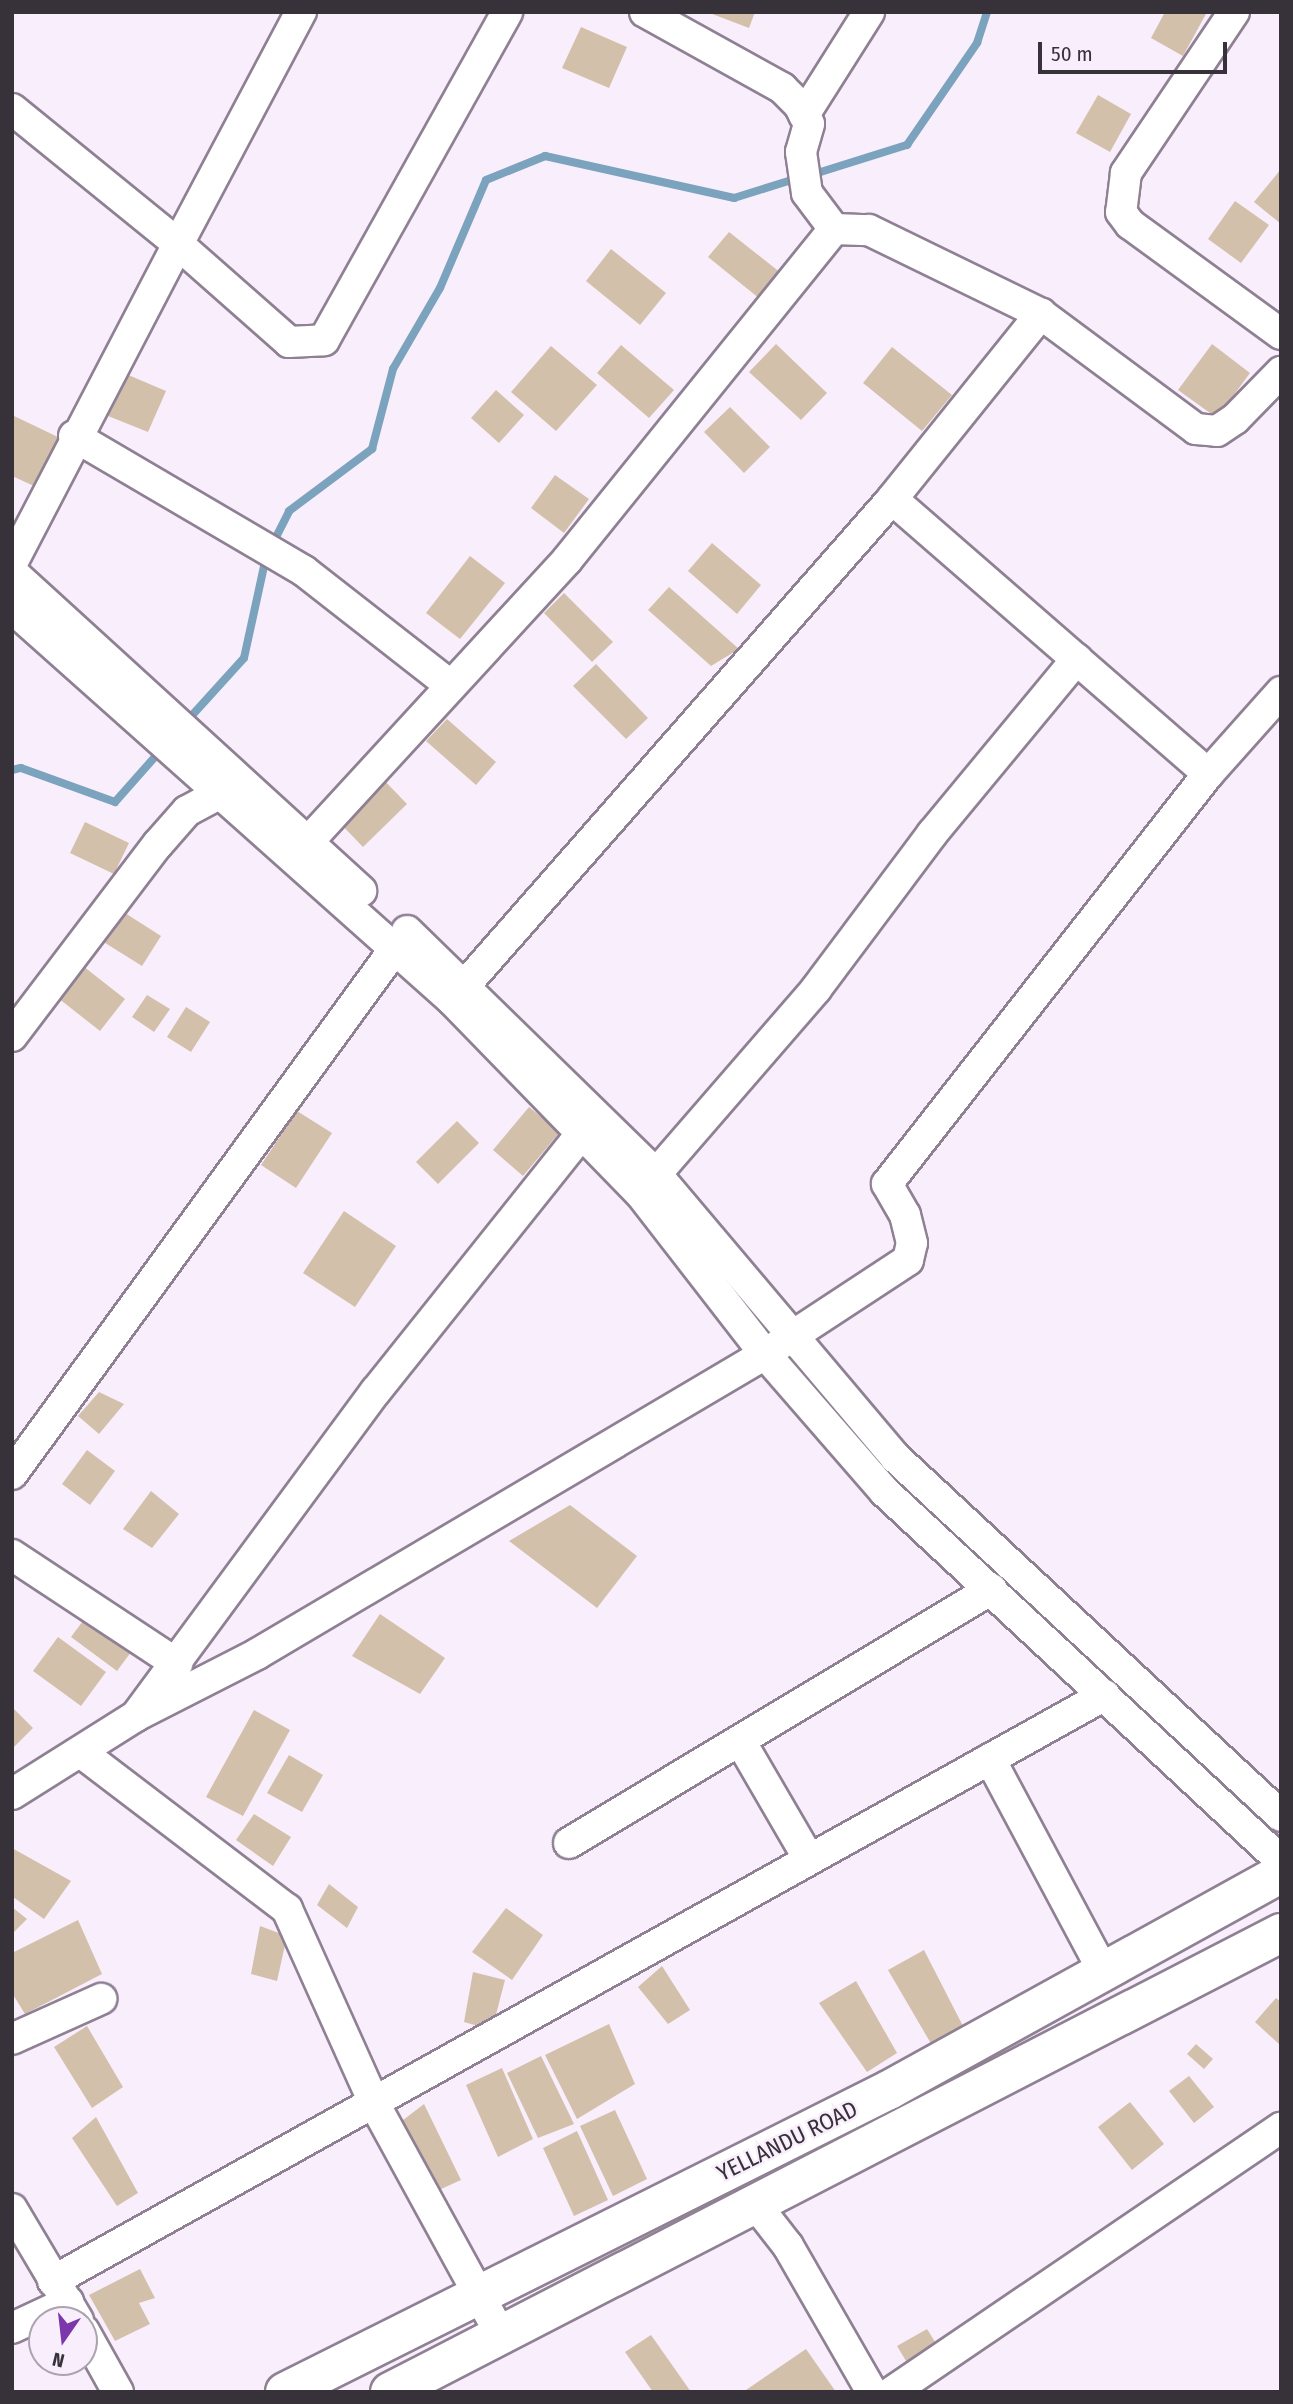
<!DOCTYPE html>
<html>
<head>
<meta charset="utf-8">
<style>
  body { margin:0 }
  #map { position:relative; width:1293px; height:2404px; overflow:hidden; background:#f9effc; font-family:"Fira Sans Condensed",sans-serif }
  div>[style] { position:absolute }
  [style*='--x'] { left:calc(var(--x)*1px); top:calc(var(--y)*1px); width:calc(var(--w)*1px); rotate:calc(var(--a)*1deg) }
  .stream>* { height:8px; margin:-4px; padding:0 4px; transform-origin:4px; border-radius:4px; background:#7ba3bd }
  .building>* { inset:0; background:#d2c0ab }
  .roads { filter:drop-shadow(2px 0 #8f8094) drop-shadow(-2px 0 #8f8094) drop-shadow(0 2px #8f8094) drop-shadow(0 -2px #8f8094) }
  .street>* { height:30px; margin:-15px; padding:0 15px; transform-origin:15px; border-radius:15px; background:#fff }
  .secondary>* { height:38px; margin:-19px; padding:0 19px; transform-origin:19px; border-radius:19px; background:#fff }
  span { translate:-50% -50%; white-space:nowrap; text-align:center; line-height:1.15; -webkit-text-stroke:5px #f9effc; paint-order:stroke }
  .street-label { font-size:23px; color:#37313a }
  .frame { position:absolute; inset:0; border:14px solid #37313a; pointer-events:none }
  .north { position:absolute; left:28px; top:2306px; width:70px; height:70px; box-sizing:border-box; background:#f9effc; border:2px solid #aba3ae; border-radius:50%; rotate:194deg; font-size:19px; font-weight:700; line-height:28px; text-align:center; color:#37313a }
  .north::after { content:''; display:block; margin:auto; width:24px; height:32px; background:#7c37aa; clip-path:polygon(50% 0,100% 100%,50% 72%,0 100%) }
  .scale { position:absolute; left:1038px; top:42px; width:189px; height:32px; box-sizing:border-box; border:4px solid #37313a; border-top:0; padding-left:9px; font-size:21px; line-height:24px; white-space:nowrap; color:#37313a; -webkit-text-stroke:5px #f9effc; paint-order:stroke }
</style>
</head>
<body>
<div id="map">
  <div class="stream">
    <i style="--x:811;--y:175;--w:101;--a:-17.4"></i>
    <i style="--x:907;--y:145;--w:124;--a:-55.5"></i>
    <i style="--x:977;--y:43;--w:33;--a:-72"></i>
    <i style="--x:272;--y:545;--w:38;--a:-63"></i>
    <i style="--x:289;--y:511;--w:104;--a:-36.8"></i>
    <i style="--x:372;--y:449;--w:83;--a:-75.3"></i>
    <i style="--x:393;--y:369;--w:94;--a:-59.9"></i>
    <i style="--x:440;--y:288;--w:117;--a:-66.9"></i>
    <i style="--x:486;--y:180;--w:64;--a:-22.1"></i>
    <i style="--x:545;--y:156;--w:194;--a:12.5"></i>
    <i style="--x:734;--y:198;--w:67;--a:-17.4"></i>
    <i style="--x:186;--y:722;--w:86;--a:-47.8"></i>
    <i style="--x:244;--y:658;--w:103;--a:-77.7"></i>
    <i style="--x:12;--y:770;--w:9;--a:-13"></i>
    <i style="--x:21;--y:768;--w:100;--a:19.9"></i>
    <i style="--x:115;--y:802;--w:69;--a:-48.5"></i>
  </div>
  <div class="building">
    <i style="clip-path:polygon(707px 12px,755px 12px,749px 28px)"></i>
    <i style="clip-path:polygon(1165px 12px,1207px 12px,1183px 56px,1151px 38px)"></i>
    <i style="clip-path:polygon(581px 27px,627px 47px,609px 88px,562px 68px)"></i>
    <i style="clip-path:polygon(1098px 95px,1131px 114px,1110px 152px,1076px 133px)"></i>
    <i style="clip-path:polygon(1281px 169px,1281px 224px,1254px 202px)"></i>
    <i style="clip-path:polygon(1235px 201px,1269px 225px,1241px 263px,1208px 239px)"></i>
    <i style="clip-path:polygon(729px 232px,781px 273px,760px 299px,708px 257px)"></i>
    <i style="clip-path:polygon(611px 249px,666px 293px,640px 325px,586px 281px)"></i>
    <i style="clip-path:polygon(776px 344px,827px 393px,801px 420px,749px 372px)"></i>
    <i style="clip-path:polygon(1212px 344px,1250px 373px,1217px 418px,1178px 390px)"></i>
    <i style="clip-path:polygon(621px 345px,674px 390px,649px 418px,597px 373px)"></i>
    <i style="clip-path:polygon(551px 346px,597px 385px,556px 431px,511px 392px)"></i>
    <i style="clip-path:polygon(892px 347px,952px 395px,922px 431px,863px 383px)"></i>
    <i style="clip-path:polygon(126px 374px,166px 391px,148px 432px,108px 416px)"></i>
    <i style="clip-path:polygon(496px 390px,524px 415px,499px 443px,471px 418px)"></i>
    <i style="clip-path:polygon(730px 407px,770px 447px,744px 473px,704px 432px)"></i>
    <i style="clip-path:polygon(12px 415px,58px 437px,34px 486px,12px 476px)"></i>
    <i style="clip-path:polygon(555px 475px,589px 499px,564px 533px,531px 508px)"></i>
    <i style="clip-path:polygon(712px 543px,761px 585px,737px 614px,688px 571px)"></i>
    <i style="clip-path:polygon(470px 556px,505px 583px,460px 639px,426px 613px)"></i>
    <i style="clip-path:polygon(669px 587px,739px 649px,711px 666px,648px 610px)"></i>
    <i style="clip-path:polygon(564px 593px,613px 642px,592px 662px,544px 613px)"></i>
    <i style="clip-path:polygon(596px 664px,648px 718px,626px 739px,573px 686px)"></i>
    <i style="clip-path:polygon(447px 719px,496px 762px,476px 785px,426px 741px)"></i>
    <i style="clip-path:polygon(379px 775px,407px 804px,363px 847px,335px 818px)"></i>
    <i style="clip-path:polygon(85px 822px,129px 843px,114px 874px,70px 853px)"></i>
    <i style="clip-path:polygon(114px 906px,161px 936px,142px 966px,94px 936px)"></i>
    <i style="clip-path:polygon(83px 966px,125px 999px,100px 1031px,58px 998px)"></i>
    <i style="clip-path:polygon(147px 995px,170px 1009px,154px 1032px,132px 1017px)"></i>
    <i style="clip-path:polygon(186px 1007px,210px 1022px,191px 1052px,167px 1037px)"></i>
    <i style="clip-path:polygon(529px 1107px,560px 1132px,523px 1176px,493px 1150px)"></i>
    <i style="clip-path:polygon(297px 1111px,332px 1133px,296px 1188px,261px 1165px)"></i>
    <i style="clip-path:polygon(457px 1121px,479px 1143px,438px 1184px,416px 1162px)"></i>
    <i style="clip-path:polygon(344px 1211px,396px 1246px,355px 1307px,303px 1273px)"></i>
    <i style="clip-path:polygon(99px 1392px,124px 1404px,99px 1434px,78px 1416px)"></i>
    <i style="clip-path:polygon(87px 1450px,115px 1471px,90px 1505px,62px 1484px)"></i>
    <i style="clip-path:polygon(151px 1491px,179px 1514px,152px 1548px,123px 1529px)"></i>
    <i style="clip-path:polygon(570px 1505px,637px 1556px,597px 1608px,509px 1541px)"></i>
    <i style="clip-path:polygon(91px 1610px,137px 1644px,117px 1671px,71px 1637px)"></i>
    <i style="clip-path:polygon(380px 1614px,445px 1658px,420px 1694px,352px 1656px)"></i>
    <i style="clip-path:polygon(58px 1637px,106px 1672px,81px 1706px,33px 1671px)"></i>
    <i style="clip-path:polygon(12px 1707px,33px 1728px,12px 1749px)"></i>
    <i style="clip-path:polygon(254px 1710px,290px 1730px,243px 1816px,206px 1797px)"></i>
    <i style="clip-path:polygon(289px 1755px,323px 1775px,302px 1812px,267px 1793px)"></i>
    <i style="clip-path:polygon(254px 1814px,291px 1837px,273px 1866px,236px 1840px)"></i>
    <i style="clip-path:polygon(12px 1848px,71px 1881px,44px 1919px,13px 1897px)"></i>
    <i style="clip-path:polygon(329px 1884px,358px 1907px,347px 1928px,317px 1905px)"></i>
    <i style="clip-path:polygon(12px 1907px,27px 1919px,12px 1934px)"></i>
    <i style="clip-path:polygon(506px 1908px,543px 1935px,512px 1980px,472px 1952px)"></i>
    <i style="clip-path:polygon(78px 1920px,102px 1974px,25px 2014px,12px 1993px,12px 1953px)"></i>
    <i style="clip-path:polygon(260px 1926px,287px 1936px,277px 1981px,251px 1974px)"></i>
    <i style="clip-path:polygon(924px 1950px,964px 2028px,933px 2047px,888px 1970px)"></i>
    <i style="clip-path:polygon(662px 1966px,690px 2010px,668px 2024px,638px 1987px)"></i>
    <i style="clip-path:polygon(473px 1972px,505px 1980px,492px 2030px,464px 2022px)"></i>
    <i style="clip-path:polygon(856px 1981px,897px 2053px,867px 2072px,819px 2003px)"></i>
    <i style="clip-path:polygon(1276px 1998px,1281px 2002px,1281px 2046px,1255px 2022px)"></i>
    <i style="clip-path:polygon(609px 2024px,635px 2084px,577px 2119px,545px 2055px)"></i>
    <i style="clip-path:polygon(87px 2026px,123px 2087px,92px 2108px,54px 2047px)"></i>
    <i style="clip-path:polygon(1196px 2044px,1213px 2059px,1204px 2069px,1187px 2054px)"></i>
    <i style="clip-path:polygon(541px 2056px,574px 2124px,538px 2138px,507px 2073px)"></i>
    <i style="clip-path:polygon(502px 2068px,533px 2139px,498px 2157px,466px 2085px)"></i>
    <i style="clip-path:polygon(1189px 2076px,1214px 2107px,1194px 2123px,1169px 2091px)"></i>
    <i style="clip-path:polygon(1130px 2102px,1164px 2144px,1132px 2170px,1098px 2127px)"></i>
    <i style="clip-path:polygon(424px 2104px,461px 2180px,430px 2194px,394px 2127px)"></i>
    <i style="clip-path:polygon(615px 2110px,647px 2179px,613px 2196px,580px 2126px)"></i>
    <i style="clip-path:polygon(96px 2117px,138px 2193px,117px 2206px,72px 2138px)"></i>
    <i style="clip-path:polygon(577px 2131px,608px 2200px,574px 2216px,543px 2148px)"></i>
    <i style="clip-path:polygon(140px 2269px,155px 2298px,139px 2303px,150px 2324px,115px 2341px,89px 2295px)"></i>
    <i style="clip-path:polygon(927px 2329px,942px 2353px,912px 2371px,897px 2346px)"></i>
    <i style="clip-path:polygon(651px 2335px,691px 2392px,653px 2392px,625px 2352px)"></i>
    <i style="clip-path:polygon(806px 2349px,836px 2392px,743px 2392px)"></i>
  </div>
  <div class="roads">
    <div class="street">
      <i style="--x:645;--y:12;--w:157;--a:29"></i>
      <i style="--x:782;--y:88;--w:24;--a:45"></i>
      <i style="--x:799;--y:105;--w:21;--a:62"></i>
      <i style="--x:809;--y:124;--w:29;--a:106"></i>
      <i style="--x:801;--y:152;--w:41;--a:81.7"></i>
      <i style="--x:807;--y:193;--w:45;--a:53.1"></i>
      <i style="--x:1234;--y:12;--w:194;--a:123.9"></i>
      <i style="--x:1126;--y:173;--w:39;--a:97"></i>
      <i style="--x:1121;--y:212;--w:15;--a:53"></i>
      <i style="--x:1130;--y:224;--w:187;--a:36.1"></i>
      <i style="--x:12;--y:109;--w:214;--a:39.1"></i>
      <i style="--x:178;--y:244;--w:263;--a:-62.1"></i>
      <i style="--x:804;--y:115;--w:122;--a:-57.7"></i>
      <i style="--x:74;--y:436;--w:267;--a:30.4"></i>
      <i style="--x:304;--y:571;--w:185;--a:38"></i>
      <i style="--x:892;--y:499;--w:238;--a:-51.2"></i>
      <i style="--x:1041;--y:314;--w:193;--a:36.6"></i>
      <i style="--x:1196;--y:429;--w:21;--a:5"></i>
      <i style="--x:1217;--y:431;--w:22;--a:-34"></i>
      <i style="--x:1235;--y:419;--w:66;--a:-45.6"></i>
      <i style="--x:12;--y:563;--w:360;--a:-62.5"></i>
      <i style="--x:178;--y:244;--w:148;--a:41.4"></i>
      <i style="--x:289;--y:342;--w:35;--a:-3"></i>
      <i style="--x:324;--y:340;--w:376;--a:-60.8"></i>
      <i style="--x:12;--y:572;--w:473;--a:42.4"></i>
      <i style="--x:12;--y:608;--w:589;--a:41.7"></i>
      <i style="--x:452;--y:1000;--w:269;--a:45.8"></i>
      <i style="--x:640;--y:1193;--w:204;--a:52.2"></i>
      <i style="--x:765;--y:1354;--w:181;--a:49"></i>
      <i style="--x:884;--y:1491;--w:543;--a:42.98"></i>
      <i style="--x:306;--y:844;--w:386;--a:-47.4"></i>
      <i style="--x:567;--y:560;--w:425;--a:-51.1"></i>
      <i style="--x:834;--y:229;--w:35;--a:2"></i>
      <i style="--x:869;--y:230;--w:191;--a:26"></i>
      <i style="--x:407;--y:931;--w:348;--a:44.3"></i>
      <i style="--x:656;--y:1174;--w:370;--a:49.8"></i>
      <i style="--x:895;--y:1457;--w:527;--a:42.92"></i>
      <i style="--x:467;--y:983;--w:644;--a:-48.71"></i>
      <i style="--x:892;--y:499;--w:419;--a:41"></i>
      <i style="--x:12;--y:1036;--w:241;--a:-52.8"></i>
      <i style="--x:158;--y:844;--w:44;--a:-48.7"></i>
      <i style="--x:187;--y:811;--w:36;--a:-28"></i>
      <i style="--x:656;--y:1174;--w:245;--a:-49.1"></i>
      <i style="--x:816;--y:989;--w:194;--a:-53.2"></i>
      <i style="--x:932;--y:834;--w:227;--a:-50.4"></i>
      <i style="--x:12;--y:1474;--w:652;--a:-53.92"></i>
      <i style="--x:12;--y:1555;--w:198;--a:33.4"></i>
      <i style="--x:136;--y:1716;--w:136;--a:-27.1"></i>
      <i style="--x:257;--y:1654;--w:590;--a:-30.56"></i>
      <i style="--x:765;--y:1354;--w:171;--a:-33.3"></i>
      <i style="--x:908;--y:1260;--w:17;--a:-77"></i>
      <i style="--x:912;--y:1243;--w:29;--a:-104"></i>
      <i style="--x:905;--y:1215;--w:36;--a:-120"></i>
      <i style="--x:887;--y:1184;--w:521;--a:-51.94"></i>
      <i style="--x:1208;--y:774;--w:110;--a:-48.3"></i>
      <i style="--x:742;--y:1744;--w:133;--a:59.8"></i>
      <i style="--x:82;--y:1753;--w:258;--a:37.3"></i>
      <i style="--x:287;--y:1909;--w:215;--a:65.8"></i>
      <i style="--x:375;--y:2105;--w:262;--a:61.3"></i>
      <i style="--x:990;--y:1759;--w:244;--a:61.9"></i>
      <i style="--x:12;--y:1794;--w:146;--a:-32.2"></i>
      <i style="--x:136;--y:1716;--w:404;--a:-53.6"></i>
      <i style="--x:376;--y:1391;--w:332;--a:-51.4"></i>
      <i style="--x:569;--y:1843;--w:493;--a:-31"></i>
      <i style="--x:12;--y:2039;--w:98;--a:-24.2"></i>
      <i style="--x:756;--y:2205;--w:52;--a:52"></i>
      <i style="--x:788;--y:2246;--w:168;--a:60.1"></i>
      <i style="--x:12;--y:2209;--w:129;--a:59.3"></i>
      <i style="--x:53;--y:2281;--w:1204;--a:-29.12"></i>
      <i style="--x:12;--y:2328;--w:62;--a:-24.9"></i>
      <i style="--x:84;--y:2331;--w:70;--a:60.9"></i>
      <i style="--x:892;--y:2392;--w:470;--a:-34.2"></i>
    </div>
    <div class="secondary">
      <i style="--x:285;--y:2392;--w:675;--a:-26.57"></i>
      <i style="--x:889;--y:2090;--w:448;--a:-28.9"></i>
      <i style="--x:390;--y:2392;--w:1002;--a:-27.26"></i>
    </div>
  </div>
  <div class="street-label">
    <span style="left:787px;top:2141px;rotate:-26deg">YELLANDU ROAD</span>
  </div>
  <div class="frame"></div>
  <div class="north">N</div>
  <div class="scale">50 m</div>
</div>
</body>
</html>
